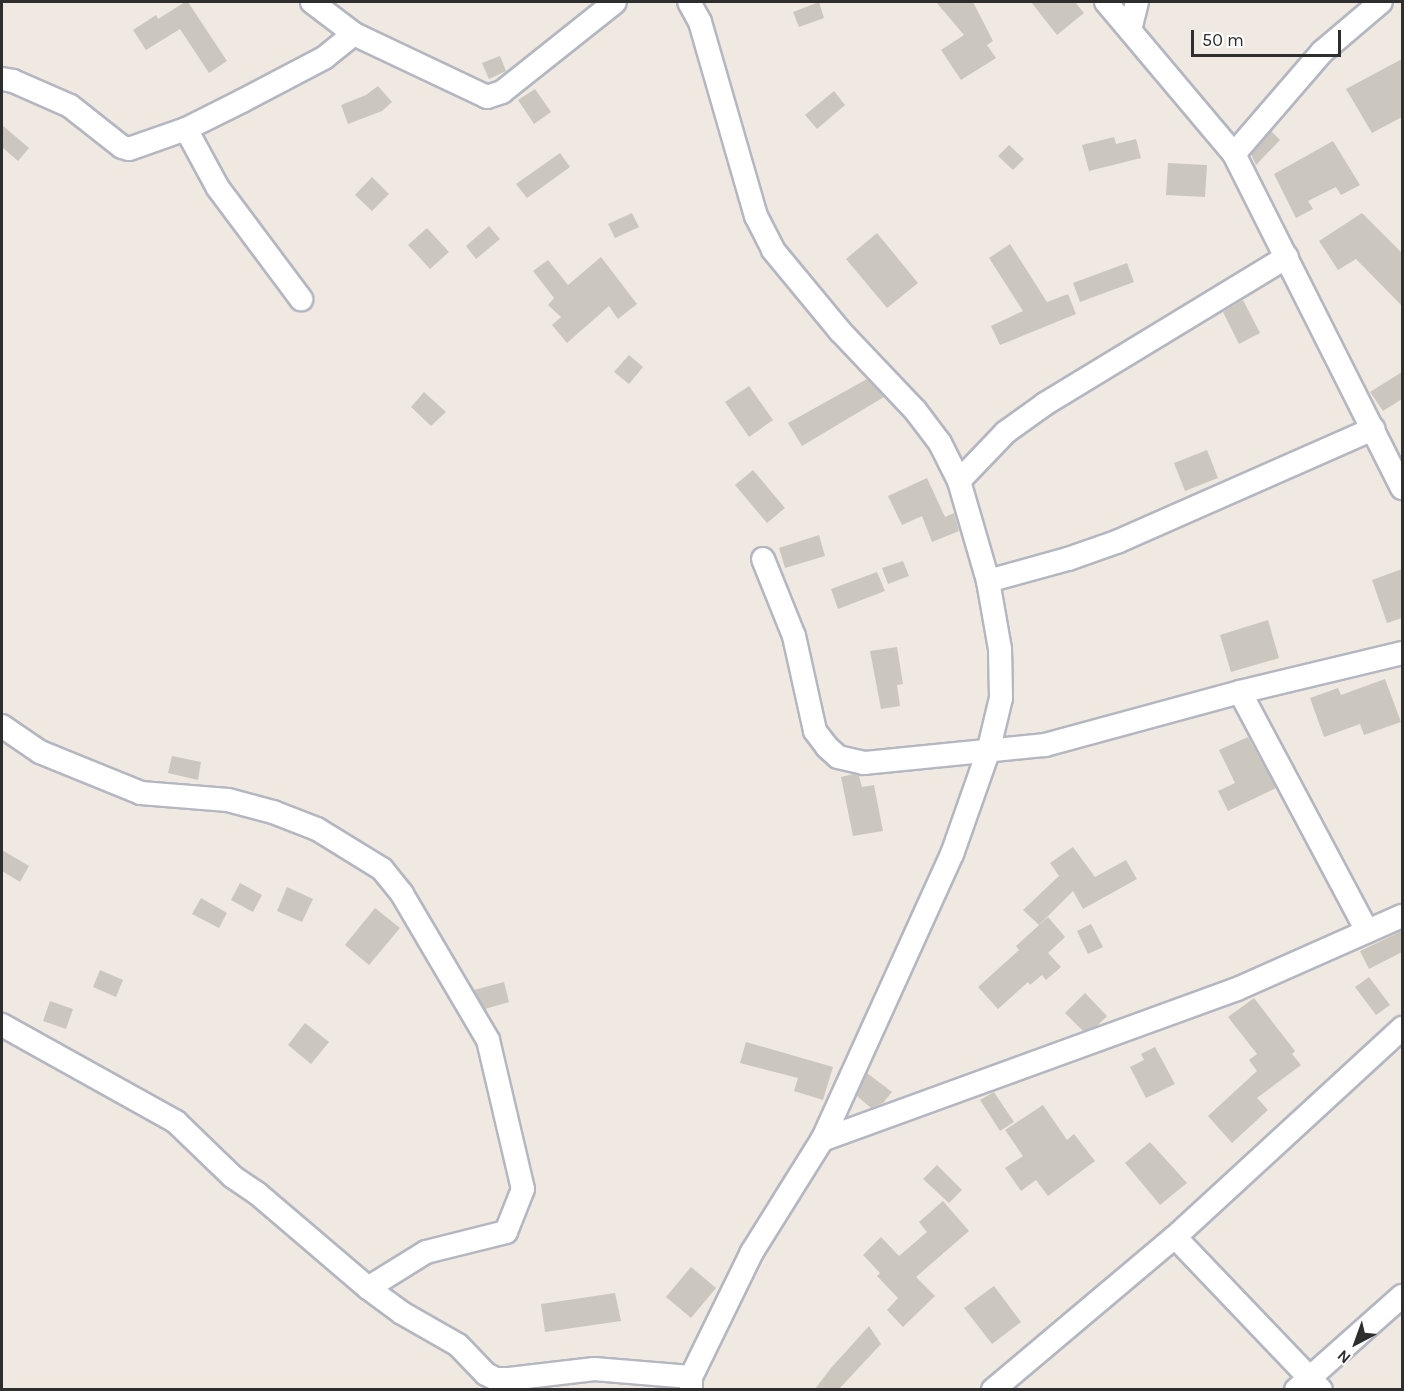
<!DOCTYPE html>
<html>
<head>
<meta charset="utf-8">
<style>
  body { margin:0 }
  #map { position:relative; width:1404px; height:1391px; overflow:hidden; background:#efe9e1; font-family:Karla,sans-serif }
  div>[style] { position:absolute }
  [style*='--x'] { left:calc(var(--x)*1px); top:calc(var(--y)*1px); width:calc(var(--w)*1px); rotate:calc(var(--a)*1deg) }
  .building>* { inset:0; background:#cbc7bf }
  .roads { filter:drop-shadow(2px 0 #b4b7c1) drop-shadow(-2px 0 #b4b7c1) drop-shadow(0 2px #b4b7c1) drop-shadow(0 -2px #b4b7c1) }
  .minor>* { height:22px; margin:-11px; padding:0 11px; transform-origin:11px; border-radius:11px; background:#fff }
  span { translate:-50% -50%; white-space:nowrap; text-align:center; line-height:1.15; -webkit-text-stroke:4.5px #fff; paint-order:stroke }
  .frame { position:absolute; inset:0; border:3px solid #2e2e2e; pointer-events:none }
  .north { position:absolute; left:1326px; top:1313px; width:60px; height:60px; -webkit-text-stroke:4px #fff; paint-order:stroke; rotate:221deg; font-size:16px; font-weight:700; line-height:24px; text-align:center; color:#2e2e2e }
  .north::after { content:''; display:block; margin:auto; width:21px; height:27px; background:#2e2e2e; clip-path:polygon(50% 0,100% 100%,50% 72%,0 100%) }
  .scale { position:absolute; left:1191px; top:30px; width:150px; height:27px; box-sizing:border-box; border:3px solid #2e2e2e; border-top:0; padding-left:8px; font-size:18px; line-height:21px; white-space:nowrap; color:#2e2e2e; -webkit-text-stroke:4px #fff; paint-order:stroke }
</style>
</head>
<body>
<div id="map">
  <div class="building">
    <i style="clip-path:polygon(185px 2px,188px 2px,227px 61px,209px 73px,180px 29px,146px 50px,133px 30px,156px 15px,158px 19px)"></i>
    <i style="clip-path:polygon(819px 2px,824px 18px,799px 27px,793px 12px)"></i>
    <i style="clip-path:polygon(936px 2px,973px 2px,993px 41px,987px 45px,996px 58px,961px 80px,941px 50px,964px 35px)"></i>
    <i style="clip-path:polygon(1031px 2px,1075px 2px,1084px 13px,1057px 35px)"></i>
    <i style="clip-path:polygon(500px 56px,506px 71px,489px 79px,482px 63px)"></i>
    <i style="clip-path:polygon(1402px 59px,1402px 117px,1372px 133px,1346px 89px)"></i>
    <i style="clip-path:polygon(378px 86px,392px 102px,382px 111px,348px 124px,341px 105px,366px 95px)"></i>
    <i style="clip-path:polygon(535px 89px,551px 112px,534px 124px,518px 100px)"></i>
    <i style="clip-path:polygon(834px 91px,845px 105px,817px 129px,805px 115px)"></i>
    <i style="clip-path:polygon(2px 125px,29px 148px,18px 161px,2px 147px)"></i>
    <i style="clip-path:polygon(1271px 131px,1280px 140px,1256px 165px,1251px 154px)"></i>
    <i style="clip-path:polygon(1114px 137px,1116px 144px,1136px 139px,1141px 158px,1089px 171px,1082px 145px)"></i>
    <i style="clip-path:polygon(1333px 141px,1360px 185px,1341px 195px,1336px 187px,1308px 201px,1313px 209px,1296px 218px,1274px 174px)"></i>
    <i style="clip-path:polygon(1009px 145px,1024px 159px,1013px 170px,998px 156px)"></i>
    <i style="clip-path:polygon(560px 153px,570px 167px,527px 198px,516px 184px)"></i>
    <i style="clip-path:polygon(1168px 163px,1207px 165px,1205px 197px,1166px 195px)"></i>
    <i style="clip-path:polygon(372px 177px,389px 194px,372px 211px,355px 195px)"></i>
    <i style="clip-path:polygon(632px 213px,639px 227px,615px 238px,608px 224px)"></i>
    <i style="clip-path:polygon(1362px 213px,1402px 253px,1402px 306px,1356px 259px,1338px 270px,1319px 241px)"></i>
    <i style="clip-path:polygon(489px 226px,500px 239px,476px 259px,466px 246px)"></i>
    <i style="clip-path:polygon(427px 228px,449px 252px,430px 269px,408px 245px)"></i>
    <i style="clip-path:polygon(877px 233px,918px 283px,887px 308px,846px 259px)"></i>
    <i style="clip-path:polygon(1010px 244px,1047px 302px,1068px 294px,1076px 314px,1000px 345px,991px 326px,1023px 311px,989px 258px)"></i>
    <i style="clip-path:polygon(601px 257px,637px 304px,618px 319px,609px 306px,567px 343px,552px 325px,561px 317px,548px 305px,554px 298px,533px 271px,548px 260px,568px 285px)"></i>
    <i style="clip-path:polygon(1127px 263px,1134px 282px,1080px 302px,1073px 283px)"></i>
    <i style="clip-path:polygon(1243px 300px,1260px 333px,1239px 344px,1223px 312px)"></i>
    <i style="clip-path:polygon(629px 355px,643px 367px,629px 384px,614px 372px)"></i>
    <i style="clip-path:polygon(1402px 372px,1402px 399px,1383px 411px,1370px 392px)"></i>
    <i style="clip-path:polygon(867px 379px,884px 397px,802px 446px,788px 423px)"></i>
    <i style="clip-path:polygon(749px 386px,773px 420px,749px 437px,725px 402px)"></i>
    <i style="clip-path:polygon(424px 392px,446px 412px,431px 426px,411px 407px)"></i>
    <i style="clip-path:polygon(1207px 450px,1218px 478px,1185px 491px,1174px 463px)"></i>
    <i style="clip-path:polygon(753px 470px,785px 508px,767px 523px,735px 485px)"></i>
    <i style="clip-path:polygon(927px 478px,945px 517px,954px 513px,959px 531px,932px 542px,922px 516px,902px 525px,888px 496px)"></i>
    <i style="clip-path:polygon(819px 535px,825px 556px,785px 568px,779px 548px)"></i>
    <i style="clip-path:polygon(903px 561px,909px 576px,888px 584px,882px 568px)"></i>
    <i style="clip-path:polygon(1402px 569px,1402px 618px,1387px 623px,1372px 580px)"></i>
    <i style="clip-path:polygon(877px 572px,885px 591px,838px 609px,831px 589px)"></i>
    <i style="clip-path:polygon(1268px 620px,1279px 658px,1231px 672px,1220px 635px)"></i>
    <i style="clip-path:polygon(897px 647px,903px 684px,897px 685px,900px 706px,881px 709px,870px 651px)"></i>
    <i style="clip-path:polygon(1385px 679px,1401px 722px,1364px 735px,1360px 724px,1324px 737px,1310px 698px,1338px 688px,1341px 695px)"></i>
    <i style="clip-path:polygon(1248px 737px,1276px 788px,1228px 811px,1218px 791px,1235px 783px,1219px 750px)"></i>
    <i style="clip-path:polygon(172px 756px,201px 762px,198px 780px,168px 773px)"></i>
    <i style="clip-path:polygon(853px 774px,859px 776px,862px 787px,874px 785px,883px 831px,853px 836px,841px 777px)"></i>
    <i style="clip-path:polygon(1073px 847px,1095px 877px,1126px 860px,1137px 879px,1083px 909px,1073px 891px,1039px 925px,1023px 910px,1059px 876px,1050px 863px)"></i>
    <i style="clip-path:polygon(2px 850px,29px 866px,20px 882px,2px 871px)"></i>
    <i style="clip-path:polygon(240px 883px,262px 895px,253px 912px,231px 900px)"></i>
    <i style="clip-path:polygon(287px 887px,313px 899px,302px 922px,277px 911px)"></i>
    <i style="clip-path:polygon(201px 898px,227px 913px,219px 928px,192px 914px)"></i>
    <i style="clip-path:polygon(375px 908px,400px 928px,369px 965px,345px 945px)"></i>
    <i style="clip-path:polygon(1048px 917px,1065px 937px,1048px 953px,1061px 967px,1046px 980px,1042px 975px,1030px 985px,1028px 982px,998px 1009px,978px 987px,1019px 950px,1016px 946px)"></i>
    <i style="clip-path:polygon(1091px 924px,1103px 947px,1088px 954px,1077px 931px)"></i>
    <i style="clip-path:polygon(1402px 931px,1402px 952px,1369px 969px,1360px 951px)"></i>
    <i style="clip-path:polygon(100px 970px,123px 980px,116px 997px,93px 987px)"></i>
    <i style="clip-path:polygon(1369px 977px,1390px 1005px,1376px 1015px,1355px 987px)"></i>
    <i style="clip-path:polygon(504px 982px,509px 1002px,485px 1009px,474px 990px)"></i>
    <i style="clip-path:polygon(1085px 993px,1107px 1016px,1097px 1026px,1083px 1031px,1065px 1013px)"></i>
    <i style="clip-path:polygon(1254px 998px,1295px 1051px,1292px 1054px,1301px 1065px,1257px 1098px,1268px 1110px,1232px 1143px,1208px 1116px,1257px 1071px,1249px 1060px,1257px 1054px,1228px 1017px)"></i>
    <i style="clip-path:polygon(50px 1001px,73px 1009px,66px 1029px,43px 1021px)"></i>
    <i style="clip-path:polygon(305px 1023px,329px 1042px,311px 1064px,288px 1045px)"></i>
    <i style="clip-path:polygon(746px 1042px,833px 1067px,823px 1100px,794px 1091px,798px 1078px,740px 1063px)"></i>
    <i style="clip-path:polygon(1155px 1047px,1175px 1084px,1146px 1098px,1130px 1067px,1144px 1060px,1141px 1054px)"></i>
    <i style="clip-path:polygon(867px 1073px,892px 1092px,883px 1103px,871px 1108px,857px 1096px)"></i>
    <i style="clip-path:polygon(994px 1092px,1014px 1122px,1000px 1131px,980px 1100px)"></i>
    <i style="clip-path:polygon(1043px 1105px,1067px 1140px,1074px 1134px,1095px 1161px,1048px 1196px,1036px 1180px,1021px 1191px,1005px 1168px,1023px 1156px,1005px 1130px)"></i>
    <i style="clip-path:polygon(1150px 1142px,1187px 1183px,1160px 1205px,1125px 1163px)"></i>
    <i style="clip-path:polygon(937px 1165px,962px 1190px,949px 1203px,923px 1179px)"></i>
    <i style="clip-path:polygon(943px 1201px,969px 1231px,916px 1277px,935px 1296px,903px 1327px,887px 1310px,898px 1298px,877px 1276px,880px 1273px,863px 1255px,881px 1237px,899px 1256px,927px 1232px,919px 1222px)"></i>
    <i style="clip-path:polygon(691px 1267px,716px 1288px,691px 1318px,666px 1297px)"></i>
    <i style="clip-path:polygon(994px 1286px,1021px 1322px,992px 1344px,964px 1308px)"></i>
    <i style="clip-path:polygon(615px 1293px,621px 1321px,545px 1332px,541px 1304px)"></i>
    <i style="clip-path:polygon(869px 1326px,881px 1344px,839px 1389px,815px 1389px,831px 1368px)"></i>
  </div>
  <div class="roads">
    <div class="minor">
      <i style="--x:312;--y:2;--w:53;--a:37.3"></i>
      <i style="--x:354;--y:34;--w:147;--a:25.3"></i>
      <i style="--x:487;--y:97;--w:16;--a:-18"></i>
      <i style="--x:502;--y:92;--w:144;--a:-38.5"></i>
      <i style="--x:689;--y:2;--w:23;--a:61"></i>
      <i style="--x:700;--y:22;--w:202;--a:73.9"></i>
      <i style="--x:756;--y:216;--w:38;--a:63"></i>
      <i style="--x:773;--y:250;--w:105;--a:50.4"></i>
      <i style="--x:840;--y:331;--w:109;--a:46.5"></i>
      <i style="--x:915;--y:410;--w:41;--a:52.9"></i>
      <i style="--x:940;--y:443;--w:42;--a:63.4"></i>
      <i style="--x:959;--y:481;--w:104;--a:73.8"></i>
      <i style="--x:988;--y:581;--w:69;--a:80"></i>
      <i style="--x:1000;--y:649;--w:49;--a:88.8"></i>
      <i style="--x:1001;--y:698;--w:56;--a:103.5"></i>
      <i style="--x:988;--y:752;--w:108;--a:109.4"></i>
      <i style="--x:952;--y:854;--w:314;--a:114.4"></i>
      <i style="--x:822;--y:1140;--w:132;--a:122"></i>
      <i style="--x:752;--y:1252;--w:139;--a:116"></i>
      <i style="--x:691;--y:1377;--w:13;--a:90"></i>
      <i style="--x:1106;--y:2;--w:199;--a:49.9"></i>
      <i style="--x:1234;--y:154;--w:374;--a:63.3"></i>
      <i style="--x:1130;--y:30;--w:29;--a:-76"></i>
      <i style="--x:2;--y:79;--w:11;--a:10"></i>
      <i style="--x:13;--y:81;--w:62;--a:23.7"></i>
      <i style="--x:70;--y:106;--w:66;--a:38.3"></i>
      <i style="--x:122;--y:147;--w:7;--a:16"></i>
      <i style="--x:129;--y:149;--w:60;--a:-19.3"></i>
      <i style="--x:186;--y:129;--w:63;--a:-26.6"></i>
      <i style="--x:242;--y:101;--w:93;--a:-27.7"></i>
      <i style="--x:324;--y:58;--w:38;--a:-39"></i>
      <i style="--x:186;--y:129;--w:67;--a:61.5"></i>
      <i style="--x:218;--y:188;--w:139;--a:53.2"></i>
      <i style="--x:1234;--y:154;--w:135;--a:-49.2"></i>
      <i style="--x:1322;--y:52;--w:77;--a:-40.3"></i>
      <i style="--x:959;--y:481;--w:68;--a:-46.2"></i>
      <i style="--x:1006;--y:432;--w:48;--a:-35.7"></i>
      <i style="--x:1045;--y:404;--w:283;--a:-31.3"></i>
      <i style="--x:763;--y:559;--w:83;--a:68.1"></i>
      <i style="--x:794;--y:636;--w:97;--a:77.5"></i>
      <i style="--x:815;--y:731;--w:20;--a:53"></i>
      <i style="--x:827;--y:747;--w:15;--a:42"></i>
      <i style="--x:838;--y:757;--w:27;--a:13"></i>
      <i style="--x:864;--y:763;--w:182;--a:-5.7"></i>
      <i style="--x:1045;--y:745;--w:202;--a:-15.2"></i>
      <i style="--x:1240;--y:692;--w:167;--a:-13.5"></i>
      <i style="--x:988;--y:581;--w:83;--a:-15.4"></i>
      <i style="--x:1068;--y:559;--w:54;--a:-19.4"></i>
      <i style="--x:1119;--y:541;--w:278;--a:-23.8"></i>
      <i style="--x:1240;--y:692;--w:271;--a:62"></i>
      <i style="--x:2;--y:726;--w:46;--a:34.4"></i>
      <i style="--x:40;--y:752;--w:109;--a:22.1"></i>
      <i style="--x:141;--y:793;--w:87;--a:4.6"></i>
      <i style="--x:228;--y:800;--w:47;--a:14.9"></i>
      <i style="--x:273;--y:812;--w:47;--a:21.1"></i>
      <i style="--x:317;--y:829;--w:76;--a:31.6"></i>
      <i style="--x:382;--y:869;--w:32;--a:51"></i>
      <i style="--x:402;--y:894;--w:169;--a:59.5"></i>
      <i style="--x:488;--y:1040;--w:153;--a:76.8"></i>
      <i style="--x:523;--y:1189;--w:46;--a:111.6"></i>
      <i style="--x:506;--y:1232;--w:82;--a:166"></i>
      <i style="--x:426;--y:1252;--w:68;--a:148.2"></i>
      <i style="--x:2;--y:1025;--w:199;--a:29.1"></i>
      <i style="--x:176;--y:1122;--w:79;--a:44"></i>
      <i style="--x:233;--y:1177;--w:30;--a:34"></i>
      <i style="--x:258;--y:1194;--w:145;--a:40.5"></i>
      <i style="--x:368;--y:1288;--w:42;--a:36.3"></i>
      <i style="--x:402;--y:1313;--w:64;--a:29.7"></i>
      <i style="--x:458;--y:1345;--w:40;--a:46"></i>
      <i style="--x:486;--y:1374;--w:11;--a:27"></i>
      <i style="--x:496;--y:1379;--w:13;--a:0"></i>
      <i style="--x:509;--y:1379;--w:86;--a:-6.7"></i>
      <i style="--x:594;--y:1369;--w:97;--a:4.7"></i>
      <i style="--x:822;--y:1140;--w:442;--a:-20"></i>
      <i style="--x:1237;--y:989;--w:180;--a:-23.9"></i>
      <i style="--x:1175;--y:1237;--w:211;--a:46.3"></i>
      <i style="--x:993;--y:1390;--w:238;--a:-40.1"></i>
      <i style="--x:1175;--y:1237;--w:309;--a:-42.6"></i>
      <i style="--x:1296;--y:1390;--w:142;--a:-41.6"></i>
    </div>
  </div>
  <div class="frame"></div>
  <div class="north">N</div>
  <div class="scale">50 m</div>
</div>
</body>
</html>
